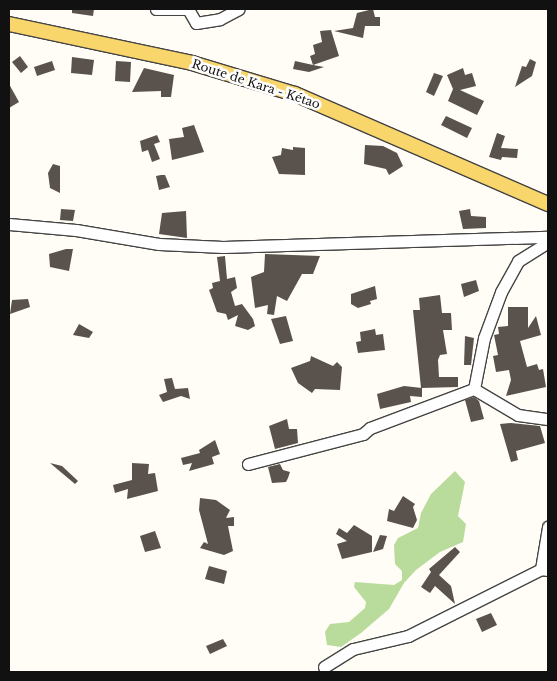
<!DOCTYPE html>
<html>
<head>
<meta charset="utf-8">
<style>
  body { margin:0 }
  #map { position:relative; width:557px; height:681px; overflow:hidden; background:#fffdf5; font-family:"Libre Baskerville",serif }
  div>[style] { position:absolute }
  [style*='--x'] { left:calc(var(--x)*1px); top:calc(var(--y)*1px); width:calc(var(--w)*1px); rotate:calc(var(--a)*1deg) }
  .forest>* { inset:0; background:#b9dc9c }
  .building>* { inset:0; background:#5a524d }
  .roads { filter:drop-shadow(1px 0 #444) drop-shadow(-1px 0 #444) drop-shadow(0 1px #444) drop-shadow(0 -1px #444) }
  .minor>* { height:11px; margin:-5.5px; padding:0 5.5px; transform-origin:5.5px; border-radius:5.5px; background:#fff }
  .major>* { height:14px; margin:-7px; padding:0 7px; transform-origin:7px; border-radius:7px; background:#f9d66b }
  span { translate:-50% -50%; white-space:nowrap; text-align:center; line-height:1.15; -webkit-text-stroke:5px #fff; paint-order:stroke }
  .street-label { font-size:12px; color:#111 }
  .frame { position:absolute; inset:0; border:10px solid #111; pointer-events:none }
</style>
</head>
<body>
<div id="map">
  <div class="forest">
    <i style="clip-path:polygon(455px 471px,465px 482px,458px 516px,466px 524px,463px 542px,440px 552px,416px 570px,404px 583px,389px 609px,361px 633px,341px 647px,327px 645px,325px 632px,330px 624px,349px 622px,365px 608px,366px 602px,354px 587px,355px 582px,394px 585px,402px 580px,402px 571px,395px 564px,394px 545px,398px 538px,418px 528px,421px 513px,431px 494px)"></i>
  </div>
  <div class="building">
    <i style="clip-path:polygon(72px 9px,94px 9px,93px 16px,72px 13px)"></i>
    <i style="clip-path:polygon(373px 9px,375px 17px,380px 17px,380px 26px,365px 26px,363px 38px,334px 31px,353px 28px,357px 13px)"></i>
    <i style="clip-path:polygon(331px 30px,339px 56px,313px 65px,324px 67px,309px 72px,293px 69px,295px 61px,313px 65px,310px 56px,315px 54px,313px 45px,322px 42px,320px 31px)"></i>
    <i style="clip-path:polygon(20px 56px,28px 67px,21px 73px,12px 62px)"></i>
    <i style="clip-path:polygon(72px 57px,94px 60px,92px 75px,71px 73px)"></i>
    <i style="clip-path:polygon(530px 59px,536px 62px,532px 76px,515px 87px,522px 66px,526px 67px)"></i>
    <i style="clip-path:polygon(52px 61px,55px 70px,37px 76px,34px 67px)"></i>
    <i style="clip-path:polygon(116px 61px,131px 62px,130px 82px,115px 81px)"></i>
    <i style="clip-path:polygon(144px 68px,174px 75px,171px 97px,161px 97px,161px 91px,132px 92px)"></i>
    <i style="clip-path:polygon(463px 68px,465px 75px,472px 73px,476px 86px,460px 90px,484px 101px,477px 115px,448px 101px,453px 89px,447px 75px)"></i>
    <i style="clip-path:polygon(434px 73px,443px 76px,434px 96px,426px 92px)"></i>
    <i style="clip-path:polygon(9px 84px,19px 102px,9px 108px)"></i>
    <i style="clip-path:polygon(446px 116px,472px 128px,467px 138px,441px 125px)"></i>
    <i style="clip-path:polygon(194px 125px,204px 152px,172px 160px,169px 139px,184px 137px,182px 128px)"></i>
    <i style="clip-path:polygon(497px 133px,505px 136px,501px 148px,518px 149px,517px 158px,502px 157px,501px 160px,489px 157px)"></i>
    <i style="clip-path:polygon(157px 135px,160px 142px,154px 144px,160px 159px,152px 162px,148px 150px,142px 152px,140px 141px)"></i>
    <i style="clip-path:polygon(365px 145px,383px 146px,397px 153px,403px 166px,389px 175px,386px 169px,364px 164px)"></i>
    <i style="clip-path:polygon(293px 147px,305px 148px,305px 175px,279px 174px,272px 157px,281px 155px,282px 148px,293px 150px)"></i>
    <i style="clip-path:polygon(53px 164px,60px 166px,60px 193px,50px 188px,48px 173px)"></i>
    <i style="clip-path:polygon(161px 175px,165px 175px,170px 187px,159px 190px,156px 176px)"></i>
    <i style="clip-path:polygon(61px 209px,75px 210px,73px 221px,60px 220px)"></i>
    <i style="clip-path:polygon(470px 209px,471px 216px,486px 217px,486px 228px,463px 229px,459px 211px)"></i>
    <i style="clip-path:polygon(186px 211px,187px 238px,159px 234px,162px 213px)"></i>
    <i style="clip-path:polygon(66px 249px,73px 249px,69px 271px,50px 267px,49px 254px)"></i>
    <i style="clip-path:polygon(265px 254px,320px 256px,313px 274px,302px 274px,287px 301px,277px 296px,274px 315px,267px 314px,268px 305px,255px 308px,251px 277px,264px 272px)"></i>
    <i style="clip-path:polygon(225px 256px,227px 279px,235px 277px,237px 288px,231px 292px,235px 306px,242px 304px,253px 319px,255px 326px,248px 330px,235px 326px,238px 315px,228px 320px,226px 314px,217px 312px,209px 290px,213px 288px,212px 283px,220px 281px,217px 257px)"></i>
    <i style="clip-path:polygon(476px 280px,479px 291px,464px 297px,461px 284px)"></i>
    <i style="clip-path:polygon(375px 286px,377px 299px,370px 301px,371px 304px,358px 308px,351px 304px,351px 294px)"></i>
    <i style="clip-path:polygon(440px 295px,442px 313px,451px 313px,452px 330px,443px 330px,447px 354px,440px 355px,438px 360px,439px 377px,458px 377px,458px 387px,421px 388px,413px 310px,420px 310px,419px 298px)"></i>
    <i style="clip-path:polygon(28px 299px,30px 307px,10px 314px,12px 300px)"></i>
    <i style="clip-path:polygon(508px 307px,528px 307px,528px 328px,536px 316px,541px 335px,520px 341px,527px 367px,537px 364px,539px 370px,543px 369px,546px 387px,506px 396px,511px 380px,509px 370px,496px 372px,493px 356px,498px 355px,494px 335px,499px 334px,498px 327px,508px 326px)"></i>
    <i style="clip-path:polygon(286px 316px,293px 341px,280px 344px,271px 319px)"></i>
    <i style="clip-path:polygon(79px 324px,93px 332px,89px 338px,73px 335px)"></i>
    <i style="clip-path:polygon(375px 329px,376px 335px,383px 334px,385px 350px,358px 353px,356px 342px,361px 341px,360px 332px)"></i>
    <i style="clip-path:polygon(465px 336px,474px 338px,471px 365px,464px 365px)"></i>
    <i style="clip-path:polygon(311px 356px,333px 366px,337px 362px,342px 367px,340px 390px,315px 389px,312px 393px,298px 383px,291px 368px,310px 361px)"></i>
    <i style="clip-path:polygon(172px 378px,175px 389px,188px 388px,190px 399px,181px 396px,163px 402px,159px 395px,167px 392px,164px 379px)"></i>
    <i style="clip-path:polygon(404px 386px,422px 388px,422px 397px,410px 396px,411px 402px,380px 409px,377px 394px)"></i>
    <i style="clip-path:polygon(474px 397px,479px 401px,484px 419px,471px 422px,465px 400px)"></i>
    <i style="clip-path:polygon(287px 419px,289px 429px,297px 429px,298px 443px,275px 449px,269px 426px)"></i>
    <i style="clip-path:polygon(511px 423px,540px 426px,545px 443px,516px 451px,518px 460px,511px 462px,500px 424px)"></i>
    <i style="clip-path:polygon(215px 440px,220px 454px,212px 457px,214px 464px,189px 471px,192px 463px,183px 465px,181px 458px,200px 453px,199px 450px)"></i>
    <i style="clip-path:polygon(50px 463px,62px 466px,78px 481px,75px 484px)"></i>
    <i style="clip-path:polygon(132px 463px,149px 464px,148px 474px,155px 473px,158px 491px,127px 499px,128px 489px,115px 493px,113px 485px,132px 480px)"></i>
    <i style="clip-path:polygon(280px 464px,283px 470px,290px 472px,288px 478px,286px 482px,272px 483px,268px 467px)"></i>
    <i style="clip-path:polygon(403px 496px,415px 504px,413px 507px,417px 520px,413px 528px,387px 521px,389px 509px,394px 511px)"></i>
    <i style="clip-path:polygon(200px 498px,216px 500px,230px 510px,226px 518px,234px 517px,234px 526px,228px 526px,233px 551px,224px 555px,200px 548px,204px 542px,208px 544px,199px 510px)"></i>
    <i style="clip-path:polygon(354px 525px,372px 536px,372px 552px,342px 559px,337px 544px,347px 541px,336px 534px,339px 528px,347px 533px)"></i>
    <i style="clip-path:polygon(155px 531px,161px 548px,145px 552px,140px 536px)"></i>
    <i style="clip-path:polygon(380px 535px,387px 536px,383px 549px,373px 552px)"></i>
    <i style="clip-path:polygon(455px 547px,460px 552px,439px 575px,451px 586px,455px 604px,435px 586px,430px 593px,421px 587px,431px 572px,429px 569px)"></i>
    <i style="clip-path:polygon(209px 566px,227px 571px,224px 584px,205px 579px)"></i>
    <i style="clip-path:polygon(491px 613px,497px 625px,482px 632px,476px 619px)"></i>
    <i style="clip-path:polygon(223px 639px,227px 646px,210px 654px,206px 646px)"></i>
  </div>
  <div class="roads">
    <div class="minor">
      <i style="--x:156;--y:9;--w:32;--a:0"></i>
      <i style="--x:188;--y:9;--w:16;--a:60"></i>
      <i style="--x:196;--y:23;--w:24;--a:-9"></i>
      <i style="--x:220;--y:19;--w:21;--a:-28"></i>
      <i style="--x:9;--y:224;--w:67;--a:5.1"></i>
      <i style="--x:76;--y:230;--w:84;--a:9.6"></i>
      <i style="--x:159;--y:244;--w:64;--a:2.7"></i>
      <i style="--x:223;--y:247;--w:325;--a:-1.8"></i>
      <i style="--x:474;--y:389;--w:52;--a:-78.9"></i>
      <i style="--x:484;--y:338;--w:49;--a:-69.7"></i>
      <i style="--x:501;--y:292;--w:35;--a:-61"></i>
      <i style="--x:518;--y:261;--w:36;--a:-32"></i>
      <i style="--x:474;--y:389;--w:51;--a:30.6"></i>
      <i style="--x:518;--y:415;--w:30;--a:8"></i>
      <i style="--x:248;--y:464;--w:119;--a:-14.6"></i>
      <i style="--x:363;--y:434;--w:9;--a:-41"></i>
      <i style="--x:370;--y:428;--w:111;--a:-20.6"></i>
      <i style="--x:541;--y:569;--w:43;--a:-80.5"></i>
      <i style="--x:324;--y:667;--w:34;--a:-32"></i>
      <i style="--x:353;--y:649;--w:57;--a:-13.3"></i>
      <i style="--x:408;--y:636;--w:149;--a:-26.7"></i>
      <i style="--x:541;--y:569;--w:7;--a:8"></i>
    </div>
    <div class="major">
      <i style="--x:9;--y:24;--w:187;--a:12"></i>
      <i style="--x:192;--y:63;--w:108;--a:16.8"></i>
      <i style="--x:295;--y:94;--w:276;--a:23.5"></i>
    </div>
  </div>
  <div class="street-label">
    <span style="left:256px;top:84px;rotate:18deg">Route de Kara - Kétao</span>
  </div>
  <div class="frame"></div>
</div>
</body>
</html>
